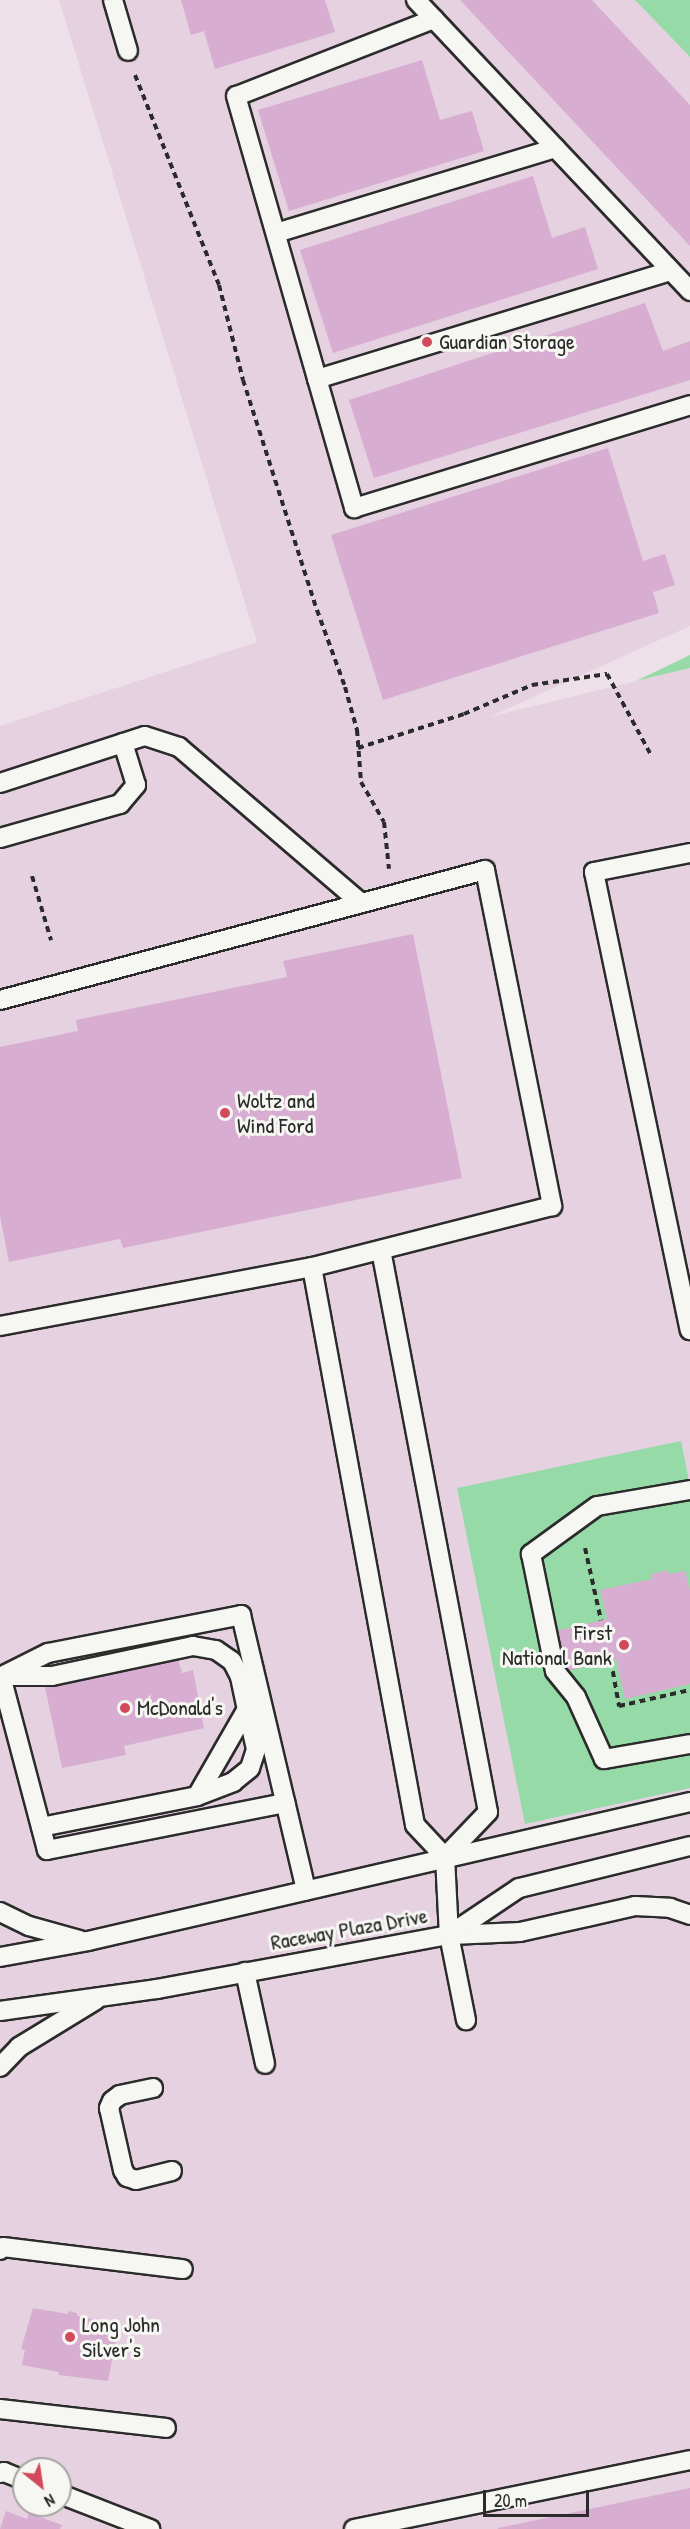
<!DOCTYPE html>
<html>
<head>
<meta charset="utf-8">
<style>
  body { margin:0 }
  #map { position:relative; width:690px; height:2529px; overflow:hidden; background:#ede0e8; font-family:"Patrick Hand",sans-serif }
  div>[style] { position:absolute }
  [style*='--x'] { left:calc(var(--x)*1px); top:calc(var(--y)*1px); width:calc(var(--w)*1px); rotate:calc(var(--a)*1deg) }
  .built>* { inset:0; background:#e6d1e1 }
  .green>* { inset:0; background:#96dba7 }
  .building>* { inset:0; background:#d7add2 }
  .path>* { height:4px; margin-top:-2px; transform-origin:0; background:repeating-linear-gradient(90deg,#2b2b2b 0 6px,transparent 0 10.5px) }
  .roads { filter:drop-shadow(2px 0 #2b2b2b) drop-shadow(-2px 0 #2b2b2b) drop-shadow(0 2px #2b2b2b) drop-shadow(0 -2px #2b2b2b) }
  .lane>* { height:18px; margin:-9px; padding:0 9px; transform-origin:9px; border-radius:9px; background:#f6f6f2 }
  .dots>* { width:16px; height:16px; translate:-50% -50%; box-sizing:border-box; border:3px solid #f6f6f2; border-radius:50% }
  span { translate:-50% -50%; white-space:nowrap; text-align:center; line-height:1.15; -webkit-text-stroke:6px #f6f6f2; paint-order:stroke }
  .poi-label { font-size:22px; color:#2b2b2b }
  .left { translate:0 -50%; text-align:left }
  .right { translate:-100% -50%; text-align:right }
  .street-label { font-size:22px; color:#2b2b2b }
  .north { position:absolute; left:12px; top:2457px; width:60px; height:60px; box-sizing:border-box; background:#f6f6f2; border:2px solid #a5a5a2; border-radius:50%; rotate:150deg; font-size:16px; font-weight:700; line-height:24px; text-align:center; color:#2b2b2b }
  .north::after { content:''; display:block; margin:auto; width:21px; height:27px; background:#d1495b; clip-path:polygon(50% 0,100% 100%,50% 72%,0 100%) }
  .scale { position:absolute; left:483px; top:2490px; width:106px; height:27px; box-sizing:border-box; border:3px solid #2b2b2b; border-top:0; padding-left:8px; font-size:18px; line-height:21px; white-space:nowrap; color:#2b2b2b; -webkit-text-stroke:4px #f6f6f2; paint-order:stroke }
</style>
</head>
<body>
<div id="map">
  <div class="built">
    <i style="clip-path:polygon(evenodd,59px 0,635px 0,690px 57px,690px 626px,489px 717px,690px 668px,690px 2529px,0 2529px,0 726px,257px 642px,59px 0,24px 2469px,60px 2469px,60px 2505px,24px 2505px,24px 2469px)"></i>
  </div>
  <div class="green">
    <i style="clip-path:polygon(635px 0,690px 0,690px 57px)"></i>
    <i style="clip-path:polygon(690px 655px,690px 668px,636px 681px)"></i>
    <i style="clip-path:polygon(681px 1441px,690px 1486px,690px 1788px,525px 1824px,457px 1488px)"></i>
  </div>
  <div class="building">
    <i style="clip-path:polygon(181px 0,325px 0,335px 32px,215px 69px,204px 31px,191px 35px)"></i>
    <i style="clip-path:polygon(460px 0,592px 0,690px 105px,690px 246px)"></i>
    <i style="clip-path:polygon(422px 60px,440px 120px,472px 111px,484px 151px,289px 211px,258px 110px)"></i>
    <i style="clip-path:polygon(533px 176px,552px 238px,585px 227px,598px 269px,333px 353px,300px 250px)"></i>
    <i style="clip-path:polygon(645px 303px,663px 351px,690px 341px,690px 380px,374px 478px,349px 400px)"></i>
    <i style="clip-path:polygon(608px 448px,643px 561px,665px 554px,675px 585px,653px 592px,659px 613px,383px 700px,331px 535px)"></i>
    <i style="clip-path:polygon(413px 934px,462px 1178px,123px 1248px,120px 1239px,9px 1262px,0 1216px,0 1047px,78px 1031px,76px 1020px,287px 977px,283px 961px)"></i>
    <i style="clip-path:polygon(668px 1570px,669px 1574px,685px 1571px,690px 1591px,690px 1684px,625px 1699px,616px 1659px,564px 1672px,555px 1631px,607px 1619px,600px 1590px,652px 1579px,651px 1574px)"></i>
    <i style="clip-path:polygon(178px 1659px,182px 1673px,193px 1670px,204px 1728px,124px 1746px,126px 1755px,62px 1768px,45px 1687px)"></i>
    <i style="clip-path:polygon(33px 2308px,68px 2314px,68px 2311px,77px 2313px,77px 2316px,119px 2324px,108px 2381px,59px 2375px,59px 2372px,22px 2365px,25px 2350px,21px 2349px)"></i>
    <i style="clip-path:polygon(690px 2488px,690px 2529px,498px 2529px,498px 2528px)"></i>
    <i style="clip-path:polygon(6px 2511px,27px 2519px,29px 2513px,62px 2525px,60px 2529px,0 2529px)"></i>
  </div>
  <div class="path">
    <i style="--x:135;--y:75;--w:226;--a:68.2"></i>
    <i style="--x:219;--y:285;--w:98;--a:75.8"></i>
    <i style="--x:243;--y:380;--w:242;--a:72.2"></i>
    <i style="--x:317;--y:610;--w:82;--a:70"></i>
    <i style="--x:345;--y:687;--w:45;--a:74.4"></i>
    <i style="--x:357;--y:730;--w:52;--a:85.6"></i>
    <i style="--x:361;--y:782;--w:46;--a:60.1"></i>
    <i style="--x:384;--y:822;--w:47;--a:83.9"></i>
    <i style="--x:358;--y:748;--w:111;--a:-17.8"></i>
    <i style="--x:464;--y:714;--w:74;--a:-23.1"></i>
    <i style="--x:532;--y:685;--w:76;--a:-8.3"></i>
    <i style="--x:607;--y:674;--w:92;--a:61.5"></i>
    <i style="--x:32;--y:876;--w:67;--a:73.5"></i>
    <i style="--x:585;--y:1548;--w:74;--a:77.5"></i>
    <i style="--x:611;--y:1661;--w:46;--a:79.9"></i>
    <i style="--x:619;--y:1706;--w:73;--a:-12.7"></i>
  </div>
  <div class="roads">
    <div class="lane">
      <i style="--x:113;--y:0;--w:53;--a:73.6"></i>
      <i style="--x:416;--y:0;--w:400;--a:46.7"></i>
      <i style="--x:434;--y:19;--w:212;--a:158.7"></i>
      <i style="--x:236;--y:96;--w:429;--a:74"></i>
      <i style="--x:354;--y:508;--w:351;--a:-17"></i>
      <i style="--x:276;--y:233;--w:292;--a:-16.9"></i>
      <i style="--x:317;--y:379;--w:370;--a:-17"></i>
      <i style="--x:0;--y:783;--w:152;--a:-18"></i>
      <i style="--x:145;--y:736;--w:36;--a:18"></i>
      <i style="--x:179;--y:747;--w:240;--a:40.6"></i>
      <i style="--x:0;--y:838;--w:125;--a:-15.8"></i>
      <i style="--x:120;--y:804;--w:25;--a:-50"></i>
      <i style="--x:136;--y:785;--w:44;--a:-107.2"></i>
      <i style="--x:690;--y:853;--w:98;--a:168.8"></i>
      <i style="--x:594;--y:872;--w:468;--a:78.2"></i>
      <i style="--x:0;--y:1000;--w:502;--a:-15"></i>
      <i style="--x:485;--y:870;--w:343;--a:78.7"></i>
      <i style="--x:552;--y:1206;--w:248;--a:165.7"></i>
      <i style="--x:312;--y:1267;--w:318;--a:169.3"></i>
      <i style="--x:381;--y:1250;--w:572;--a:79.22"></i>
      <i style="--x:488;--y:1812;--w:62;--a:133.7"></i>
      <i style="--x:312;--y:1267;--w:567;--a:79.54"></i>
      <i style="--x:415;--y:1825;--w:44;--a:46.8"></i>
      <i style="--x:445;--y:1857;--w:78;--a:87.1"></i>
      <i style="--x:449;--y:1935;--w:87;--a:78.7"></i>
      <i style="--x:690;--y:1490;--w:94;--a:170.2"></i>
      <i style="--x:597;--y:1506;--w:82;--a:144"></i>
      <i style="--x:531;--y:1554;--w:119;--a:78.4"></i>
      <i style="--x:555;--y:1671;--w:33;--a:51"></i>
      <i style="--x:576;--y:1697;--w:68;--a:65.7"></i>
      <i style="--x:604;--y:1759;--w:87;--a:-9.9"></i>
      <i style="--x:1;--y:1676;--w:180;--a:75.2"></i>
      <i style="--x:47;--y:1850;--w:243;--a:-11.2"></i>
      <i style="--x:8;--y:1676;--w:44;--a:0"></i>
      <i style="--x:52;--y:1676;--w:144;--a:-12"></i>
      <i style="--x:193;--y:1646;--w:23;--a:10"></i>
      <i style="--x:216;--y:1650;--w:19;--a:35"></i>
      <i style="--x:232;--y:1661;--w:18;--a:63"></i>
      <i style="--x:240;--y:1677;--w:33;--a:78"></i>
      <i style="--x:247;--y:1709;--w:100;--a:119.9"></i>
      <i style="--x:0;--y:1677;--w:54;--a:-26.6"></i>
      <i style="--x:48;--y:1653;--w:197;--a:-11.1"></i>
      <i style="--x:241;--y:1615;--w:283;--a:76.7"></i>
      <i style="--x:41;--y:1827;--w:159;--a:-11.2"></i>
      <i style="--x:197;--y:1796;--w:39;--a:-21"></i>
      <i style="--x:233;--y:1782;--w:22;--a:-39"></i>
      <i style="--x:250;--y:1768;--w:20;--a:-72"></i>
      <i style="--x:256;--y:1749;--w:41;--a:-102.7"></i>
      <i style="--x:0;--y:1912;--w:32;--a:26"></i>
      <i style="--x:29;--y:1926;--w:53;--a:15.4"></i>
      <i style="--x:451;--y:1935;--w:69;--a:-2.5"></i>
      <i style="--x:520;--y:1932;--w:118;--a:-12.7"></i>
      <i style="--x:635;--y:1906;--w:35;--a:3"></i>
      <i style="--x:670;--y:1908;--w:21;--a:19"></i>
      <i style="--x:0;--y:1957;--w:89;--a:-10.3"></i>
      <i style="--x:88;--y:1941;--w:618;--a:-13"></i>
      <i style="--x:245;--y:1972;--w:94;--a:77.7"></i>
      <i style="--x:0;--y:2011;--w:159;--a:-8"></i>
      <i style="--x:157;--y:1989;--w:297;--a:-10.5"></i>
      <i style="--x:449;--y:1935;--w:84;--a:-33.9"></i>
      <i style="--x:519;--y:1888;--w:176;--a:-13.8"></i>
      <i style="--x:0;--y:2067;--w:28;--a:-46"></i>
      <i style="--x:19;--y:2047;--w:90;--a:-31.4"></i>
      <i style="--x:153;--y:2088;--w:34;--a:168"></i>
      <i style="--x:120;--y:2095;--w:10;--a:143"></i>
      <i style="--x:112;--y:2101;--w:8;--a:113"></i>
      <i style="--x:109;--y:2108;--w:64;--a:77.3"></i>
      <i style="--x:123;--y:2170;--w:8;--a:60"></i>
      <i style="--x:127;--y:2177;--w:9;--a:18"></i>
      <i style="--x:136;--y:2180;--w:37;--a:-14"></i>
      <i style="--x:0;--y:2250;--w:4;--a:-45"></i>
      <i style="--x:3;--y:2247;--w:181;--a:7"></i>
      <i style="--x:0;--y:2409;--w:167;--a:6.5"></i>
      <i style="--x:0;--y:2473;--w:4;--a:-14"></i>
      <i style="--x:4;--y:2472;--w:22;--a:22"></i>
      <i style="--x:60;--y:2494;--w:97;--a:21.3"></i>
      <i style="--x:354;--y:2529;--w:343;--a:-11.6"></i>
    </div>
  </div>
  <div class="dots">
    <i style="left:427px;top:342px;background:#d1495b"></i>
    <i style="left:225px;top:1113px;background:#d1495b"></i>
    <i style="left:624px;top:1645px;background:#d1495b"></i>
    <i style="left:125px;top:1708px;background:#d1495b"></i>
    <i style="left:70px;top:2337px;background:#d1495b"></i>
  </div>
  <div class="poi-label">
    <span class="left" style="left:439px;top:342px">Guardian Storage</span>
    <span class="left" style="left:237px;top:1113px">Woltz and<br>Wind Ford</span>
    <span class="right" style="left:612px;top:1645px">First<br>National Bank</span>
    <span class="left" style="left:137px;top:1708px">McDonald's</span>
    <span class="left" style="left:82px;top:2337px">Long John<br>Silver's</span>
  </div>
  <div class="street-label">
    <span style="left:349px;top:1929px;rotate:-10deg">Raceway Plaza Drive</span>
  </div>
  <div class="north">N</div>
  <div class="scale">20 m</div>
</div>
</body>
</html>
